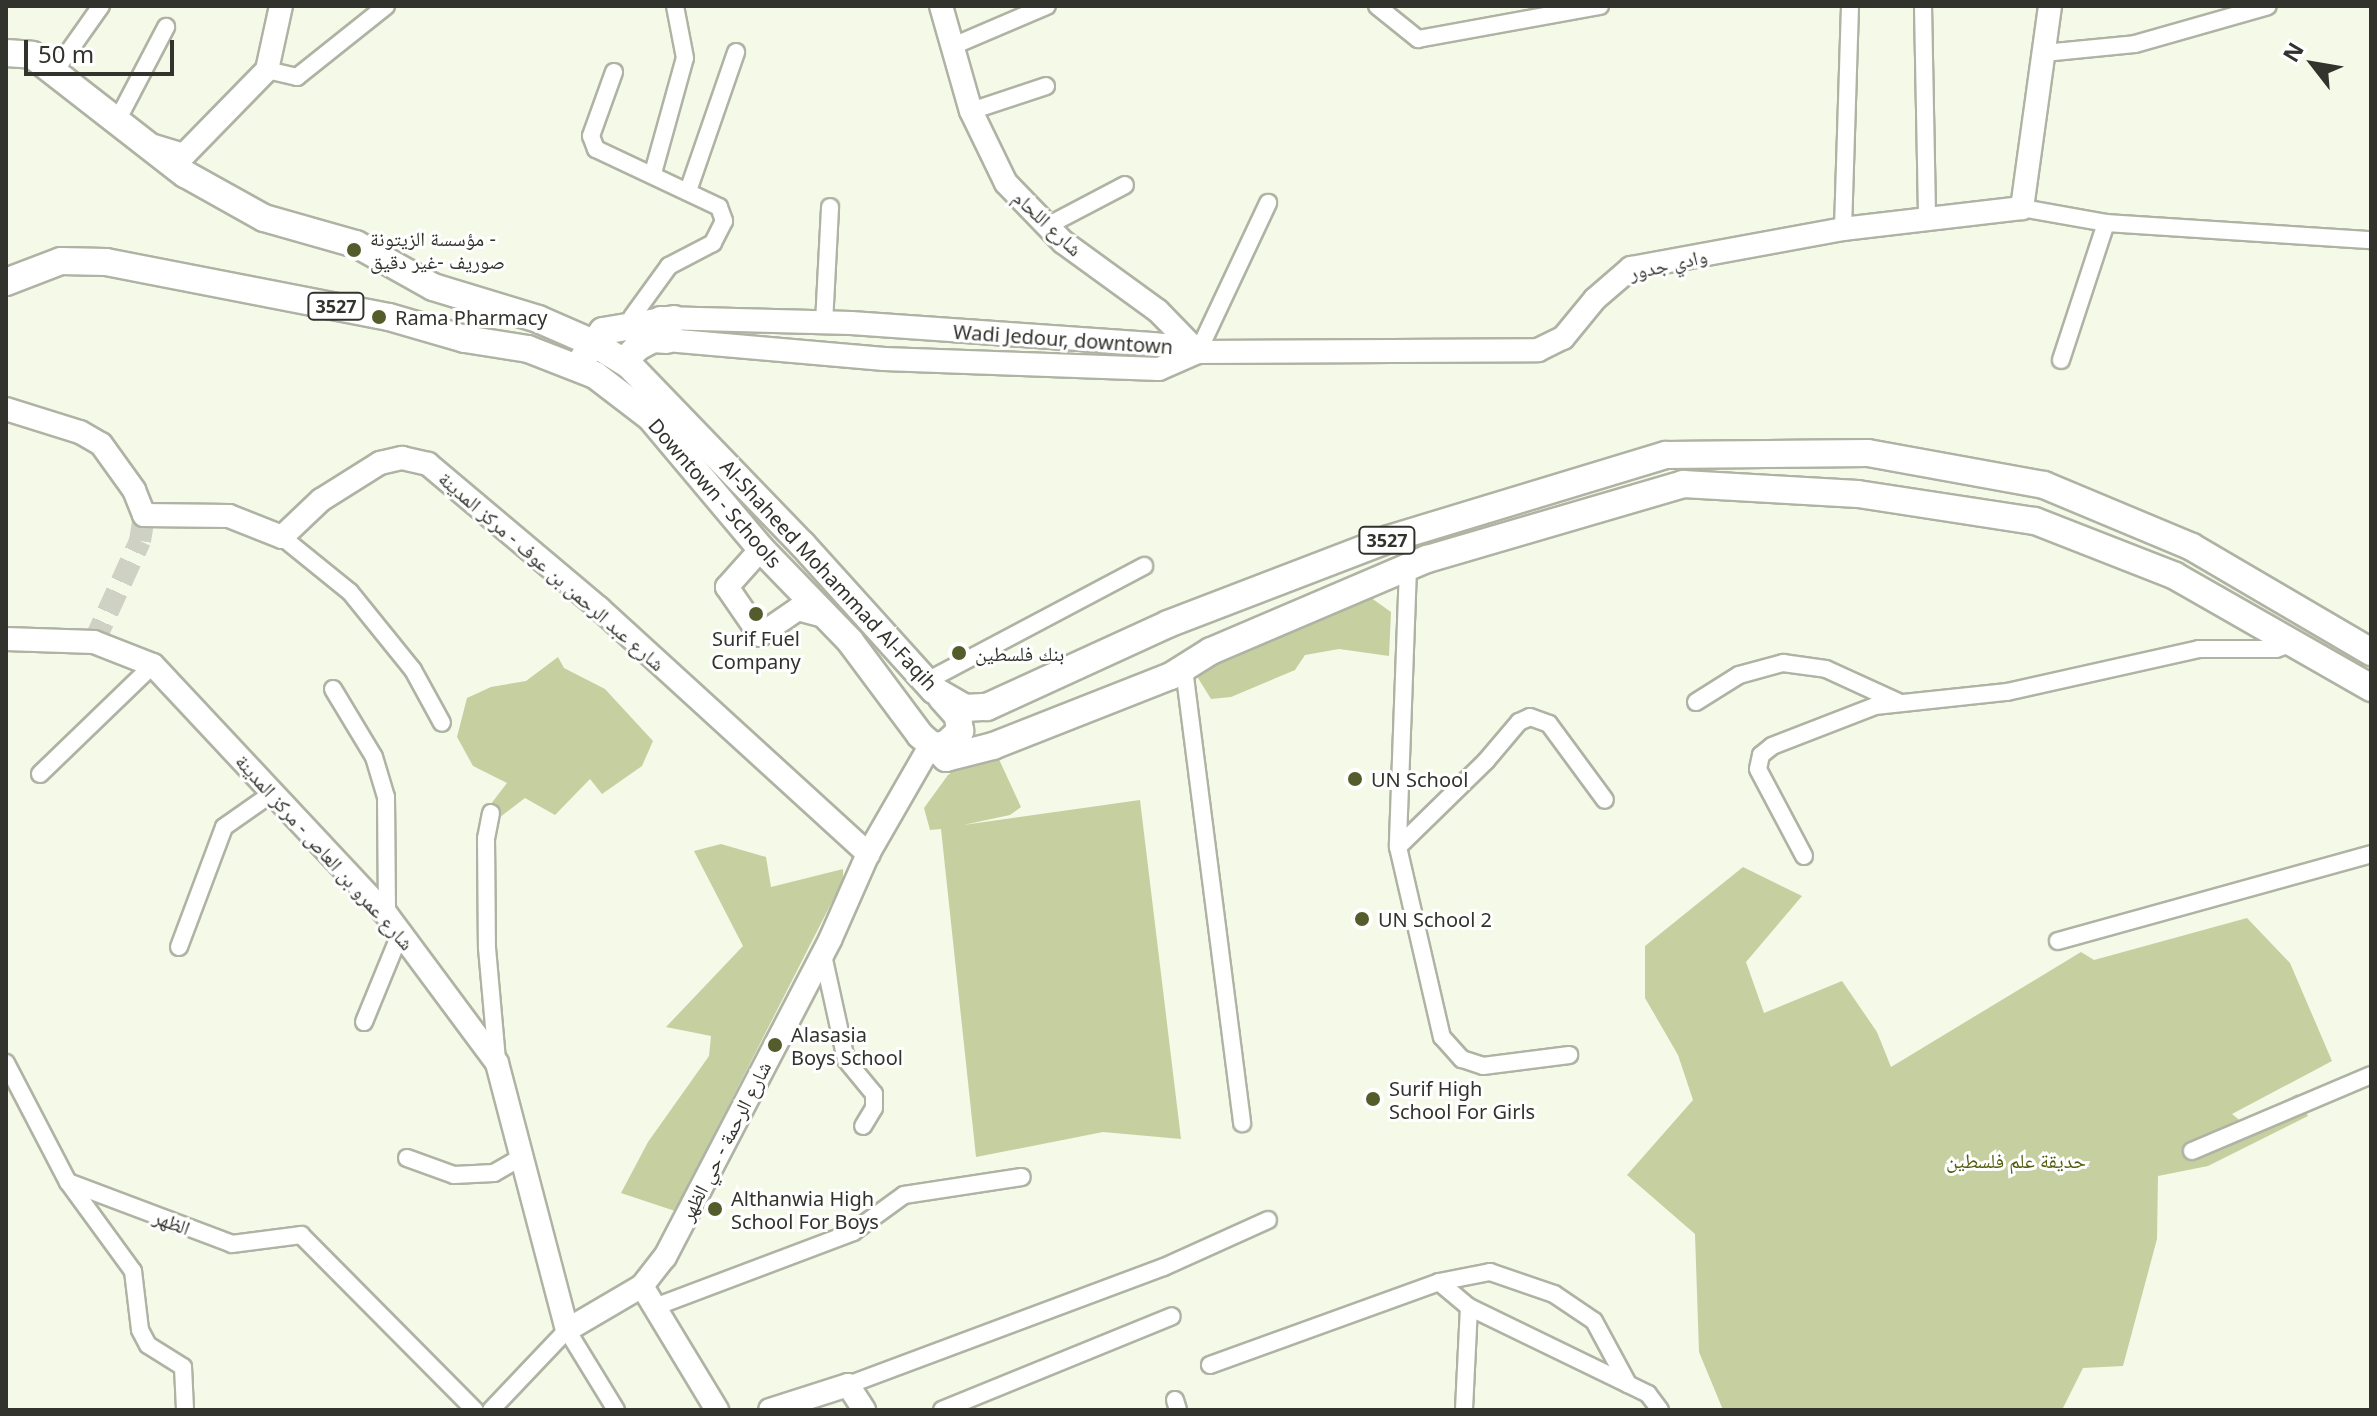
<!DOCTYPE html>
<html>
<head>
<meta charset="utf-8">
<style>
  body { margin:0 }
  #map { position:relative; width:2377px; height:1416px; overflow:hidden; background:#f5f9e8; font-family:"Noto Sans","Noto Naskh Arabic",sans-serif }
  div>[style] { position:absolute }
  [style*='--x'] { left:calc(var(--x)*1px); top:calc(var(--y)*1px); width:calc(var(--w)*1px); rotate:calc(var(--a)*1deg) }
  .green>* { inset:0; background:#c6cfa0 }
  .secondary-tunnel>* { height:22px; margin-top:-11px; transform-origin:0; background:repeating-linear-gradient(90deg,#ced1c3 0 22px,transparent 0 33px) }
  .roads { filter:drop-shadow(2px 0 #afb3a3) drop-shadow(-2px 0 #afb3a3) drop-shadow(0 2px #afb3a3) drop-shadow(0 -2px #afb3a3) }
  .street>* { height:16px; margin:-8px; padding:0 8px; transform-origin:8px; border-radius:8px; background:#fff }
  .secondary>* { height:22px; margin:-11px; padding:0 11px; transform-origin:11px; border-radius:11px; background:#fff }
  .primary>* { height:26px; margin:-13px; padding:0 13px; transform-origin:13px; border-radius:13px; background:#fff }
  .dots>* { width:22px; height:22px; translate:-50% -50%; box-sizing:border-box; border:4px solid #fff; border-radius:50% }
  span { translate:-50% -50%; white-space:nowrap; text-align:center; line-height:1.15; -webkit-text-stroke:6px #fff; paint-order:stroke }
  .shield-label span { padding:2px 6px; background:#fff; border:2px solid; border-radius:6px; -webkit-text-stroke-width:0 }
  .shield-label { font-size:18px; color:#32332d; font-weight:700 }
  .street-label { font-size:20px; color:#32332d }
  .poi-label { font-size:20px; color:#32332d }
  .left { translate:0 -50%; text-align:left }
  .park-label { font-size:20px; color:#535c0d }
  .frame { position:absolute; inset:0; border:8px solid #32332d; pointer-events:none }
  .north { position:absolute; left:2273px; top:24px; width:80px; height:80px; -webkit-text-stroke:6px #fff; paint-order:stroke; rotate:301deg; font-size:22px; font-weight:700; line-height:32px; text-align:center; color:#32332d }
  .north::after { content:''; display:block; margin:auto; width:28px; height:36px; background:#32332d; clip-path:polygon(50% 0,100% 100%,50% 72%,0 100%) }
  .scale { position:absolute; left:24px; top:40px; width:150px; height:36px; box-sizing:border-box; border:4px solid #32332d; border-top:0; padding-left:10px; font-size:24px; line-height:28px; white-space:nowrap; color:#32332d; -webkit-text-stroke:6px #fff; paint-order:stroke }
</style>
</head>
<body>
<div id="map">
  <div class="green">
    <i style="clip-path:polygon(1370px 597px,1391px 612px,1389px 656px,1339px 649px,1305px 655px,1295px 670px,1231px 697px,1211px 699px,1198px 678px,1217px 654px)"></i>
    <i style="clip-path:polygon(558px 657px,564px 668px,605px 689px,653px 741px,642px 766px,602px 794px,590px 779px,555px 815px,525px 798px,500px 817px,487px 809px,507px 783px,473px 766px,457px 737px,467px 698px,491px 687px,526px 681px)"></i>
    <i style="clip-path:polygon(997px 755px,1021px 807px,1010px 815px,963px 825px,1140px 800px,1181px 1139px,1103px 1132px,976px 1157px,941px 829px,930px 830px,924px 808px,948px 775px,966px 762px)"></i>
    <i style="clip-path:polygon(721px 844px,766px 857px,771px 887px,843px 869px,843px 880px,675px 1211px,621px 1193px,648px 1142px,709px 1056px,711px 1036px,666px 1027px,743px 946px,694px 851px)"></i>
    <i style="clip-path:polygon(1743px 867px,1802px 896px,1746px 962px,1764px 1013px,1842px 981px,1877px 1032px,1891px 1067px,2081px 952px,2094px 960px,2247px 918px,2290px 963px,2332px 1061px,2232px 1114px,2243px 1123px,2297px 1094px,2308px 1116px,2208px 1166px,2158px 1176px,2157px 1239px,2123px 1366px,2083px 1368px,2062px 1410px,1723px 1410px,1699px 1352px,1695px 1234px,1627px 1175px,1693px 1100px,1678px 1055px,1645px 998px,1645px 946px)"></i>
  </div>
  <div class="secondary-tunnel">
    <i style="--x:94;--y:642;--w:111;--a:-65.5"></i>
    <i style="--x:140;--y:541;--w:26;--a:-81"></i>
  </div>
  <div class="roads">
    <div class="street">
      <i style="--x:1377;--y:6;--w:53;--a:38.8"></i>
      <i style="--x:1418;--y:39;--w:185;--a:-10.3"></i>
      <i style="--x:1923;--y:6;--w:213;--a:88.9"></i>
      <i style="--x:953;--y:46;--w:102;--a:-23.1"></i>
      <i style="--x:2044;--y:53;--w:91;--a:-5.6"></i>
      <i style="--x:2135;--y:44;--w:138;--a:-15.9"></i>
      <i style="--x:267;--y:70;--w:31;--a:13"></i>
      <i style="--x:297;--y:77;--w:114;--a:-38.6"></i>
      <i style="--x:55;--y:71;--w:80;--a:-54.7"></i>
      <i style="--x:614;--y:72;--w:68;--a:109.8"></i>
      <i style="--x:591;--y:136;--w:14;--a:69"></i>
      <i style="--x:596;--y:149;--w:136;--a:25.2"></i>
      <i style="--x:719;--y:207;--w:15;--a:70"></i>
      <i style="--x:724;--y:221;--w:25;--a:117"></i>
      <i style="--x:713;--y:243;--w:50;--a:152.4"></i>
      <i style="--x:669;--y:266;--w:63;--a:126"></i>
      <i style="--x:971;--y:111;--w:79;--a:-18.4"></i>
      <i style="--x:118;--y:119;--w:104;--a:-62.4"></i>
      <i style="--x:653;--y:173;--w:119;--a:-74.5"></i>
      <i style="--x:685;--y:58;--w:53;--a:-100.9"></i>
      <i style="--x:688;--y:191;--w:147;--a:-70.9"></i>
      <i style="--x:2022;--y:208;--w:85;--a:10.1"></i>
      <i style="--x:2106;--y:223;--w:266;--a:3.7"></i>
      <i style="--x:1047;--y:226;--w:88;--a:-27.7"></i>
      <i style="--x:1843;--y:229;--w:223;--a:-88.2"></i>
      <i style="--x:824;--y:323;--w:116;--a:-87"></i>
      <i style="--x:1198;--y:352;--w:165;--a:-64.8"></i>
      <i style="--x:2061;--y:360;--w:144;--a:-71.8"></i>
      <i style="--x:282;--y:537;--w:87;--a:39"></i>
      <i style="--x:350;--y:592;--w:100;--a:51.1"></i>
      <i style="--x:413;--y:670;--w:60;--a:61.3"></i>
      <i style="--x:1408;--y:568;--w:279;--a:92.1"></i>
      <i style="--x:1398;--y:847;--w:195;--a:77"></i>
      <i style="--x:1442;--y:1037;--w:30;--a:48"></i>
      <i style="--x:1462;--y:1059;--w:22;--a:18"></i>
      <i style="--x:1483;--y:1066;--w:87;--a:-7.3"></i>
      <i style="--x:1184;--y:669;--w:458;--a:82.7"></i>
      <i style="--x:925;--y:682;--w:248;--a:-27.9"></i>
      <i style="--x:333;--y:689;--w:79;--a:58.9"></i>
      <i style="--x:374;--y:757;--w:42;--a:73.3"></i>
      <i style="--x:386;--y:797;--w:118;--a:89.5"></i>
      <i style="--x:1696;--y:702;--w:51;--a:-32.1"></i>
      <i style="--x:1739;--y:675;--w:46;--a:-15.3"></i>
      <i style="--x:1783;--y:663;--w:43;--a:7.9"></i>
      <i style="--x:1826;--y:669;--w:79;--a:24.6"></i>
      <i style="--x:40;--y:774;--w:157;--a:-44"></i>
      <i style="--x:491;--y:813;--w:25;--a:101"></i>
      <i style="--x:486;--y:838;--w:110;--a:89.5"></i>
      <i style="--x:487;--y:948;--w:113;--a:84.9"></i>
      <i style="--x:1398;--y:847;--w:123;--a:-44.3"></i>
      <i style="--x:1486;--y:761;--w:51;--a:-49.8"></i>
      <i style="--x:1519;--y:722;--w:12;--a:-24"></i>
      <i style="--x:1530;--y:717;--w:20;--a:20"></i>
      <i style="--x:1549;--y:724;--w:94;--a:53.6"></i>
      <i style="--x:1804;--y:856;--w:98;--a:-117.9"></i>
      <i style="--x:1758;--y:769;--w:14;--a:-78"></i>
      <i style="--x:1761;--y:755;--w:14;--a:-39"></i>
      <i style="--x:1772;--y:746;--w:110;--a:-21.2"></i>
      <i style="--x:1875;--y:706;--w:133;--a:-6.1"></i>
      <i style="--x:2007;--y:692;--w:197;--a:-12.6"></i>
      <i style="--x:2199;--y:649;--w:77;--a:0"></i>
      <i style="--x:2276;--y:649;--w:18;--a:-19"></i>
      <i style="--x:2058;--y:941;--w:325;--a:-15.5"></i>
      <i style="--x:179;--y:947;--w:128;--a:-69.4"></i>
      <i style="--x:224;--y:827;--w:61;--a:-35"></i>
      <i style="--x:823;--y:955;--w:107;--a:77.6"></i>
      <i style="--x:846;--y:1060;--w:44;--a:50.5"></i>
      <i style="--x:874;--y:1094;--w:14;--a:90"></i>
      <i style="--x:874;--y:1108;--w:21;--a:121"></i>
      <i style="--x:364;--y:1022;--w:97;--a:-67.7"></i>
      <i style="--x:6;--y:1063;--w:134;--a:62.5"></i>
      <i style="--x:68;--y:1182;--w:110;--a:53.9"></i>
      <i style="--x:133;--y:1271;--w:59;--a:83.2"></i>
      <i style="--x:140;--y:1330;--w:17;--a:62"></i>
      <i style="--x:148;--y:1345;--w:41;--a:32.2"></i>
      <i style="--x:183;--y:1367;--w:43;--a:87.3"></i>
      <i style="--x:2192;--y:1151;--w:194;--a:-23"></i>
      <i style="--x:407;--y:1158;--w:50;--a:19.9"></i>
      <i style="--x:454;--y:1175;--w:40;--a:-2.9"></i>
      <i style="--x:494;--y:1173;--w:32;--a:-30"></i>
      <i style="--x:68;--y:1182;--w:175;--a:20.7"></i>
      <i style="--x:232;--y:1244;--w:70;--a:-7.4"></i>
      <i style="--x:301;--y:1235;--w:247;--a:45.2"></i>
      <i style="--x:1439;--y:1282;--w:52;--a:-11.1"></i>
      <i style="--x:1490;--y:1272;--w:68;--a:19"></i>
      <i style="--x:1554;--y:1294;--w:48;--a:34"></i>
      <i style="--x:1594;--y:1321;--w:72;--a:61.6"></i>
      <i style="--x:655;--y:1307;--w:212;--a:-20.7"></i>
      <i style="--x:853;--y:1232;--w:63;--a:-36"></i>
      <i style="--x:904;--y:1195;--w:119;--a:-8.7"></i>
      <i style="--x:1469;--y:1307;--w:199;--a:25.9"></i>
      <i style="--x:1648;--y:1394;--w:20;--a:53"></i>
      <i style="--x:1210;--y:1365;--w:244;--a:-19.9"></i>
      <i style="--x:1439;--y:1282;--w:39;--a:40"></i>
      <i style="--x:1469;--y:1307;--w:103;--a:92.8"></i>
      <i style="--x:848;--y:1385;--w:337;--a:-20.5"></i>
      <i style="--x:1164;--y:1267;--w:114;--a:-24.3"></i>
      <i style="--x:1175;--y:1400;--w:10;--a:73"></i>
      <i style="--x:491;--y:1410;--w:110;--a:-46.5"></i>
      <i style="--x:567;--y:1330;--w:94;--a:58.5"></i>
      <i style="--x:942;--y:1410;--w:248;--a:-22.2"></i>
    </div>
    <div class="secondary">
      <i style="--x:941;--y:6;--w:109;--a:74.1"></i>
      <i style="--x:971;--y:111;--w:80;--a:64.1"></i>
      <i style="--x:1006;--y:183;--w:82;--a:46"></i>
      <i style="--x:1063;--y:242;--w:117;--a:36"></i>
      <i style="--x:1158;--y:311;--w:56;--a:45.7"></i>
      <i style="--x:154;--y:146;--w:31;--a:17"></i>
      <i style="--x:184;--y:155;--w:119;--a:-45.7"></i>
      <i style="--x:267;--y:70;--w:66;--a:-77.7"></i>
      <i style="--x:660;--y:318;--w:191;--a:1.5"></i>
      <i style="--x:851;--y:323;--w:329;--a:4"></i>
      <i style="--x:1179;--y:346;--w:20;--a:18"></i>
      <i style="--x:1198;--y:352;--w:340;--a:-0.3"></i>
      <i style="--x:1538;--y:350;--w:28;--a:-26"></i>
      <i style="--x:1563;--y:338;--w:50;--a:-50.6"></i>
      <i style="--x:1595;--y:299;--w:48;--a:-40.7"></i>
      <i style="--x:1631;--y:268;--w:216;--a:-10.4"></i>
      <i style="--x:1843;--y:229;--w:180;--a:-6.7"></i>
      <i style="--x:2022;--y:208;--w:204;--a:-82.1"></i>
      <i style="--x:667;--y:340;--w:218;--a:5"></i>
      <i style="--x:884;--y:359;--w:275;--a:2.1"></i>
      <i style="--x:1159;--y:369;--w:43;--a:-23.6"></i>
      <i style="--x:6;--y:409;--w:77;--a:17.3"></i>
      <i style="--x:80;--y:432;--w:24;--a:30"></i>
      <i style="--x:101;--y:444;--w:57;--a:54.3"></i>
      <i style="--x:134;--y:490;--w:27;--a:68"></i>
      <i style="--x:144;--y:515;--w:85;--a:0.7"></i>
      <i style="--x:229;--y:516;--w:57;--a:21.6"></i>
      <i style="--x:282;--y:537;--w:54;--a:-43.5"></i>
      <i style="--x:321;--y:500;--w:70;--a:-32.1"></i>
      <i style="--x:380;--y:463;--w:23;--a:-13"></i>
      <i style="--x:402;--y:458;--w:27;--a:13"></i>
      <i style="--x:428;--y:464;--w:224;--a:40.1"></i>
      <i style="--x:599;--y:608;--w:365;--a:42.4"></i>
      <i style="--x:761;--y:549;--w:51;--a:131.8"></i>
      <i style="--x:727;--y:587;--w:58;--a:55.5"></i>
      <i style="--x:760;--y:635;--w:46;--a:-34.4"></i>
      <i style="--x:798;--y:609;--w:30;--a:15"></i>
      <i style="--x:6;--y:639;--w:88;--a:2"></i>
      <i style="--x:94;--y:642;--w:63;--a:21.3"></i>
      <i style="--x:153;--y:665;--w:342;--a:46.9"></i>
      <i style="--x:387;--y:915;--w:184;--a:53.4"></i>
      <i style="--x:497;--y:1063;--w:276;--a:75.3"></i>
      <i style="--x:567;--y:1330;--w:87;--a:-30.4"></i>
      <i style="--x:642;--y:1286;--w:37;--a:-52"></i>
      <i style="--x:665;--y:1257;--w:357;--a:-62.5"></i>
      <i style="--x:830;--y:940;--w:94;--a:-66.2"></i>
      <i style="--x:868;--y:854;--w:125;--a:-60.1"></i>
      <i style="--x:642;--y:1286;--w:145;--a:58.8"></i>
      <i style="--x:770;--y:1410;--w:82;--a:-17.8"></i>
      <i style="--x:848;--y:1385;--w:30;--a:57"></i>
    </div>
    <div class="primary">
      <i style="--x:6;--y:53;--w:26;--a:4"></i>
      <i style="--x:32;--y:55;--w:194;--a:37.9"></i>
      <i style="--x:185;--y:174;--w:90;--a:29.1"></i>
      <i style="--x:264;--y:218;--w:96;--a:15.8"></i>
      <i style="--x:356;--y:244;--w:88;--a:29.2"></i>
      <i style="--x:433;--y:287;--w:110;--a:16.9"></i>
      <i style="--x:538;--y:319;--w:60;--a:23.6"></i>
      <i style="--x:593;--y:343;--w:42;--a:31.4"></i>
      <i style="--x:629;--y:365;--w:249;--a:46"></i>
      <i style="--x:802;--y:544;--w:197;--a:47.9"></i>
      <i style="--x:934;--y:690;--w:36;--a:30"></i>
      <i style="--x:965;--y:708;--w:22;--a:-3"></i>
      <i style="--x:987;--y:707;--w:199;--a:-24.6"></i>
      <i style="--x:1168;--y:624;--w:237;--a:-21"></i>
      <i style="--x:1389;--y:539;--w:289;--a:-16.9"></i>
      <i style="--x:1666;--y:455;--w:202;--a:-0.6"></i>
      <i style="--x:1868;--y:453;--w:179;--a:10.3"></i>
      <i style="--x:2044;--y:485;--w:160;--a:22.7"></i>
      <i style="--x:2192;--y:547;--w:208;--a:30.4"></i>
      <i style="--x:6;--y:282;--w:59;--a:-20.9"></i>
      <i style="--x:61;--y:261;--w:45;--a:1.3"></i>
      <i style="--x:106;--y:262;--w:288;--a:11"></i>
      <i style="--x:389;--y:317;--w:79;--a:16.1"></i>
      <i style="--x:465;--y:339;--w:64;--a:9"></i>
      <i style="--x:528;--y:349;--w:72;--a:21.2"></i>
      <i style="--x:595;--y:375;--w:69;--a:37.4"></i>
      <i style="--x:650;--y:417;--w:172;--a:49.9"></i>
      <i style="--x:761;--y:549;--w:128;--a:45.9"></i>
      <i style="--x:850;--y:641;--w:117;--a:53.3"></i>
      <i style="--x:920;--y:735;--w:35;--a:41"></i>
      <i style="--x:946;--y:758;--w:49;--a:-14.3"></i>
      <i style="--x:993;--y:746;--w:191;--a:-21.5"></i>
      <i style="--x:1171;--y:676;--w:47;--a:-32"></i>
      <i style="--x:1211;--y:651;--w:235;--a:-23.1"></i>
      <i style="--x:1427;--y:559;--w:267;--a:-16.3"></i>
      <i style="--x:1683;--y:484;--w:175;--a:3.3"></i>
      <i style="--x:1858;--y:494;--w:179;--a:8.7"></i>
      <i style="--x:2035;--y:521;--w:150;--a:21.4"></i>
      <i style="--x:2175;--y:576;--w:226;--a:29.7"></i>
      <i style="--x:584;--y:357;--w:32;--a:-54"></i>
      <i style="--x:603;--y:331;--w:72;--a:-9.6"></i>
      <i style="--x:629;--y:365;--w:9;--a:-90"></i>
      <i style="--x:629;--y:356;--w:13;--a:-45"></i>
      <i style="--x:638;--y:347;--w:17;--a:-28"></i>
      <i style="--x:653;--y:339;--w:14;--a:4"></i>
      <i style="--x:930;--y:746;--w:15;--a:-4"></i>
      <i style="--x:945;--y:745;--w:21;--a:-43"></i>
      <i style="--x:960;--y:731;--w:15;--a:-98"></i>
      <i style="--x:958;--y:716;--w:24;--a:-132"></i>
    </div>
  </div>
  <div class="dots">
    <i style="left:354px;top:250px;background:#545c2b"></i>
    <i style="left:379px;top:317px;background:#545c2b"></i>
    <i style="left:756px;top:614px;background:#545c2b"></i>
    <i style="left:959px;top:653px;background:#545c2b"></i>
    <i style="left:1355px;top:779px;background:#545c2b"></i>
    <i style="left:1362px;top:919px;background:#545c2b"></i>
    <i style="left:775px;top:1045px;background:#545c2b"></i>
    <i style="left:1373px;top:1099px;background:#545c2b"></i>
    <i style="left:715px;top:1209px;background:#545c2b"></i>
  </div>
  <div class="shield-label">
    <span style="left:336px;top:306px">3527</span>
    <span style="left:1387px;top:540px">3527</span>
  </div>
  <div class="street-label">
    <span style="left:1048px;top:223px;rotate:43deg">شارع اللحام</span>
    <span style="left:1668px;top:264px;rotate:-13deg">وادي جدور</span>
    <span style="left:1063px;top:339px;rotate:4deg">Wadi Jedour, downtown</span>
    <span style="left:715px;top:493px;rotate:49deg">Downtown - Schools</span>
    <span style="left:552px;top:571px;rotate:41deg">شارع عبد الرحمن بن عوف - مركز المدينة</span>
    <span style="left:829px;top:575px;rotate:47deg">Al-Shaheed Mohammad Al-Faqih</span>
    <span style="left:325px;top:852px;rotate:48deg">شارع عمرو بن العاص - مركز المدينة</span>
    <span style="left:725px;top:1141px;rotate:-63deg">شارع الرحمة - حي الظهر</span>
    <span style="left:172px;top:1222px;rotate:21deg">الظهر</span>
  </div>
  <div class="poi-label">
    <span class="left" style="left:370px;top:250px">مؤسسة الزيتونة -<br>صوريف -غير دقيق</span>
    <span class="left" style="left:395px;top:317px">Rama Pharmacy</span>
    <span style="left:756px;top:650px">Surif Fuel<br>Company</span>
    <span class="left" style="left:975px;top:653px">بنك فلسطين</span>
    <span class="left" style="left:1371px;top:779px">UN School</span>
    <span class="left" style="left:1378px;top:919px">UN School 2</span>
    <span class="left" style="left:791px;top:1046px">Alasasia<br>Boys School</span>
    <span class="left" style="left:1389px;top:1100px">Surif High<br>School For Girls</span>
    <span class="left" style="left:731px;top:1210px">Althanwia High<br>School For Boys</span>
  </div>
  <div class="park-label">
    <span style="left:2016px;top:1160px">حديقة علم فلسطين</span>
  </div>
  <div class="frame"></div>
  <div class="north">N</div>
  <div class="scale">50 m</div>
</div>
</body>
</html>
